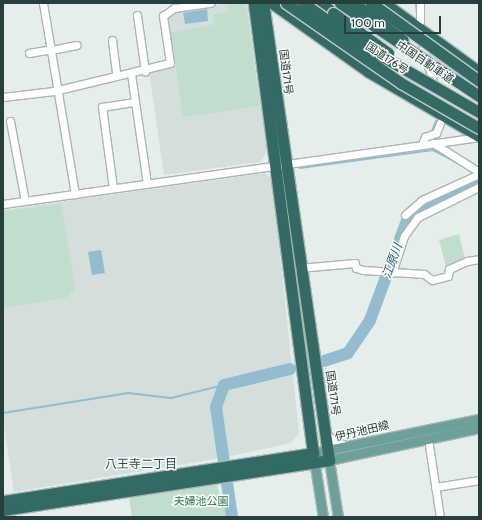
<!DOCTYPE html>
<html>
<head>
<meta charset="utf-8">
<style>
  body { margin:0 }
  #map { position:relative; width:482px; height:520px; overflow:hidden; background:#e6eeec; font-family:Cabin,"Noto Sans JP",sans-serif }
  div>[style] { position:absolute }
  .built>* { inset:0; background:#d4dedb }
  .green>* { inset:0; background:#c1ddcd }
  .water>* { inset:0; background:#93bdcf }
  .stream>* { height:2px; margin:-1px; padding:0 1px; transform-origin:1px; border-radius:1px; background:#93bdcf }
  .river>* { height:12px; margin:-6px; padding:0 6px; transform-origin:6px; border-radius:6px; background:#93bdcf }
  .roads { filter:drop-shadow(1px 0 #a9b6b4) drop-shadow(-1px 0 #a9b6b4) drop-shadow(0 1px #a9b6b4) drop-shadow(0 -1px #a9b6b4) }
  .minor>* { height:7px; margin:-3.5px; padding:0 3.5px; transform-origin:3.5px; border-radius:3.5px; background:#fff }
  .major>* { height:9px; margin:-4.5px; padding:0 4.5px; transform-origin:4.5px; border-radius:4.5px; background:#6ea09b }
  .highway>* { height:11px; margin:-5.5px; padding:0 5.5px; transform-origin:5.5px; border-radius:5.5px; background:#346a66 }
  .bridges { filter:drop-shadow(1px 0 #c2c9c8) drop-shadow(-1px 0 #c2c9c8) drop-shadow(0 1px #c2c9c8) drop-shadow(0 -1px #c2c9c8) }
  .highway-bridge>* { height:11px; margin:-5.5px; padding:0 5.5px; transform-origin:5.5px; border-radius:5.5px; background:#346a66 }
  span { translate:-50% -50%; white-space:nowrap; text-align:center; line-height:1.15; -webkit-text-stroke:3px #f7faf9; paint-order:stroke }
  .street-label { font-size:11px; color:#263f3c }
  .park-label { font-size:11px; color:#337455 }
  .water-label { font-size:12px; color:#235e78; font-style:italic }
  .neighbourhood-label { font-size:12px; color:#23514c }
  .frame { position:absolute; inset:0; border:4px solid #263f3c; pointer-events:none }
  .scale { position:absolute; left:344px; top:16px; width:97px; height:18px; box-sizing:border-box; border:2px solid #263f3c; border-top:0; padding-left:5px; font-size:12px; line-height:14px; white-space:nowrap; color:#263f3c; -webkit-text-stroke:3px #f7faf9; paint-order:stroke }
</style>
</head>
<body>
<div id="map">
  <div class="built">
    <i style="clip-path:polygon(230px 3px,247px 3px,267px 152px,260px 162px,164px 175px,149px 71px,173px 64px,166px 17px,177px 11px)"></i>
    <i style="clip-path:polygon(265px 173px,272px 180px,299px 433px,291px 443px,222px 458px,14px 492px,3px 420px,3px 210px)"></i>
  </div>
  <div class="green">
    <i style="clip-path:polygon(246px 3px,260px 106px,183px 117px,171px 33px,215px 24px,213px 15px,228px 12px,227px 5px)"></i>
    <i style="clip-path:polygon(61px 204px,75px 288px,68px 297px,3px 308px,3px 212px)"></i>
    <i style="clip-path:polygon(459px 234px,465px 259px,446px 267px,439px 240px)"></i>
    <i style="clip-path:polygon(216px 482px,227px 517px,132px 517px,129px 497px)"></i>
  </div>
  <div class="water">
    <i style="clip-path:polygon(207px 9px,208px 21px,185px 24px,183px 13px)"></i>
    <i style="clip-path:polygon(101px 250px,105px 273px,92px 275px,88px 252px)"></i>
  </div>
  <div class="stream">
    <i style="left:416px;top:3px;width:12px;rotate:85deg"></i>
    <i style="left:419px;top:45px;width:6px;rotate:81deg"></i>
    <i style="left:424px;top:65px;width:14px;rotate:73deg"></i>
    <i style="left:432px;top:131px;width:11px;rotate:-68deg"></i>
    <i style="left:300px;top:168px;width:134px;rotate:-7.7deg"></i>
    <i style="left:433px;top:150px;width:34px;rotate:28deg"></i>
    <i style="left:3px;top:413px;width:127px;rotate:-9.1deg"></i>
    <i style="left:128px;top:393px;width:43px;rotate:6.6deg"></i>
    <i style="left:171px;top:398px;width:55px;rotate:-13.8deg"></i>
  </div>
  <div class="river">
    <i style="left:324px;top:361px;width:25px;rotate:-18deg"></i>
    <i style="left:348px;top:353px;width:40px;rotate:-56deg"></i>
    <i style="left:370px;top:320px;width:109px;rotate:-69.6deg"></i>
    <i style="left:408px;top:218px;width:18px;rotate:-41deg"></i>
    <i style="left:422px;top:206px;width:62px;rotate:-23.7deg"></i>
    <i style="left:232px;top:517px;width:111px;rotate:-98.3deg"></i>
    <i style="left:216px;top:407px;width:23px;rotate:-70deg"></i>
    <i style="left:224px;top:385px;width:68px;rotate:-13.6deg"></i>
  </div>
  <div class="roads">
    <div class="minor">
      <i style="left:43px;top:3px;width:194px;rotate:80.5deg"></i>
      <i style="left:420px;top:3px;width:18px;rotate:90deg"></i>
      <i style="left:137px;top:15px;width:57px;rotate:81.9deg"></i>
      <i style="left:112px;top:40px;width:35px;rotate:83deg"></i>
      <i style="left:423px;top:47px;width:57px;rotate:73.8deg"></i>
      <i style="left:51px;top:50px;width:26px;rotate:-11deg"></i>
      <i style="left:29px;top:53px;width:22px;rotate:-10deg"></i>
      <i style="left:131px;top:74px;width:111px;rotate:81.7deg"></i>
      <i style="left:3px;top:97px;width:51px;rotate:-6.7deg"></i>
      <i style="left:54px;top:91px;width:119px;rotate:-13.6deg"></i>
      <i style="left:170px;top:63px;width:48px;rotate:-98.5deg"></i>
      <i style="left:163px;top:16px;width:14px;rotate:-36deg"></i>
      <i style="left:174px;top:8px;width:37px;rotate:-8deg"></i>
      <i style="left:10px;top:121px;width:81px;rotate:79.4deg"></i>
      <i style="left:433px;top:143px;width:54px;rotate:32.2deg"></i>
      <i style="left:422px;top:144px;width:8px;rotate:-67deg"></i>
      <i style="left:425px;top:137px;width:12px;rotate:-20deg"></i>
      <i style="left:436px;top:133px;width:11px;rotate:-68deg"></i>
      <i style="left:113px;top:188px;width:82px;rotate:-97.7deg"></i>
      <i style="left:102px;top:107px;width:33px;rotate:-9deg"></i>
      <i style="left:3px;top:204px;width:481px;rotate:-8deg"></i>
      <i style="left:405px;top:215px;width:23px;rotate:-41deg"></i>
      <i style="left:422px;top:200px;width:63px;rotate:-24.5deg"></i>
      <i style="left:299px;top:268px;width:56px;rotate:-5.1deg"></i>
      <i style="left:355px;top:263px;width:5px;rotate:79deg"></i>
      <i style="left:356px;top:268px;width:7px;rotate:16deg"></i>
      <i style="left:363px;top:270px;width:61px;rotate:3.8deg"></i>
      <i style="left:424px;top:274px;width:10px;rotate:37deg"></i>
      <i style="left:432px;top:280px;width:16px;rotate:-14deg"></i>
      <i style="left:448px;top:276px;width:7px;rotate:-82deg"></i>
      <i style="left:449px;top:269px;width:20px;rotate:-24deg"></i>
      <i style="left:467px;top:261px;width:12px;rotate:-9deg"></i>
      <i style="left:392px;top:273px;width:39px;rotate:-72deg"></i>
      <i style="left:404px;top:236px;width:24px;rotate:-54deg"></i>
      <i style="left:418px;top:217px;width:68px;rotate:-26.2deg"></i>
      <i style="left:326px;top:433px;width:11px;rotate:45deg"></i>
      <i style="left:334px;top:441px;width:13px;rotate:18deg"></i>
      <i style="left:428px;top:439px;width:79px;rotate:81.3deg"></i>
      <i style="left:435px;top:487px;width:45px;rotate:-9deg"></i>
    </div>
    <div class="major">
      <i style="left:323px;top:517px;width:65px;rotate:-98.9deg"></i>
      <i style="left:313px;top:453px;width:169px;rotate:-11.6deg"></i>
      <i style="left:338px;top:517px;width:58px;rotate:-99deg"></i>
      <i style="left:329px;top:460px;width:153px;rotate:-12deg"></i>
    </div>
    <div class="highway">
      <i style="left:272px;top:3px;width:119px;rotate:35.4deg"></i>
      <i style="left:369px;top:72px;width:127px;rotate:30.2deg"></i>
      <i style="left:321px;top:3px;width:16px;rotate:40deg"></i>
      <i style="left:384px;top:3px;width:117px;rotate:36deg"></i>
      <i style="left:3px;top:501px;width:314px;rotate:-8.8deg"></i>
      <i style="left:313px;top:453px;width:454px;rotate:-97.5deg"></i>
      <i style="left:3px;top:510px;width:330px;rotate:-8.7deg"></i>
      <i style="left:329px;top:460px;width:462px;rotate:-98.2deg"></i>
    </div>
  </div>
  <div class="bridges">
    <div class="highway-bridge">
      <i style="left:286px;top:3px;width:140px;rotate:34.8deg"></i>
      <i style="left:401px;top:83px;width:90px;rotate:30deg"></i>
      <i style="left:303px;top:3px;width:71px;rotate:35.3deg"></i>
      <i style="left:361px;top:44px;width:136px;rotate:30deg"></i>
      <i style="left:340px;top:3px;width:167px;rotate:33.8deg"></i>
      <i style="left:354px;top:3px;width:61px;rotate:37.1deg"></i>
      <i style="left:371px;top:3px;width:133px;rotate:35.8deg"></i>
      <i style="left:333px;top:13px;width:68px;rotate:36deg"></i>
    </div>
  </div>
  <div class="street-label">
    <span style="left:387px;top:58px;rotate:33deg">国道176号</span>
    <span style="left:425px;top:62px;rotate:34deg">中国自動車道</span>
    <span style="left:286px;top:72px;rotate:83deg">国道171号</span>
    <span style="left:333px;top:393px;rotate:82deg">国道171号</span>
    <span style="left:362px;top:431px;rotate:-13deg">伊丹池田線</span>
  </div>
  <div class="park-label">
    <span style="left:201px;top:501px">夫婦池公園</span>
  </div>
  <div class="water-label">
    <span style="left:392px;top:261px;rotate:-70deg">江原川</span>
  </div>
  <div class="neighbourhood-label">
    <span style="left:141px;top:464px">八王寺二丁目</span>
  </div>
  <div class="frame"></div>
  <div class="scale">100 m</div>
</div>
</body>
</html>
